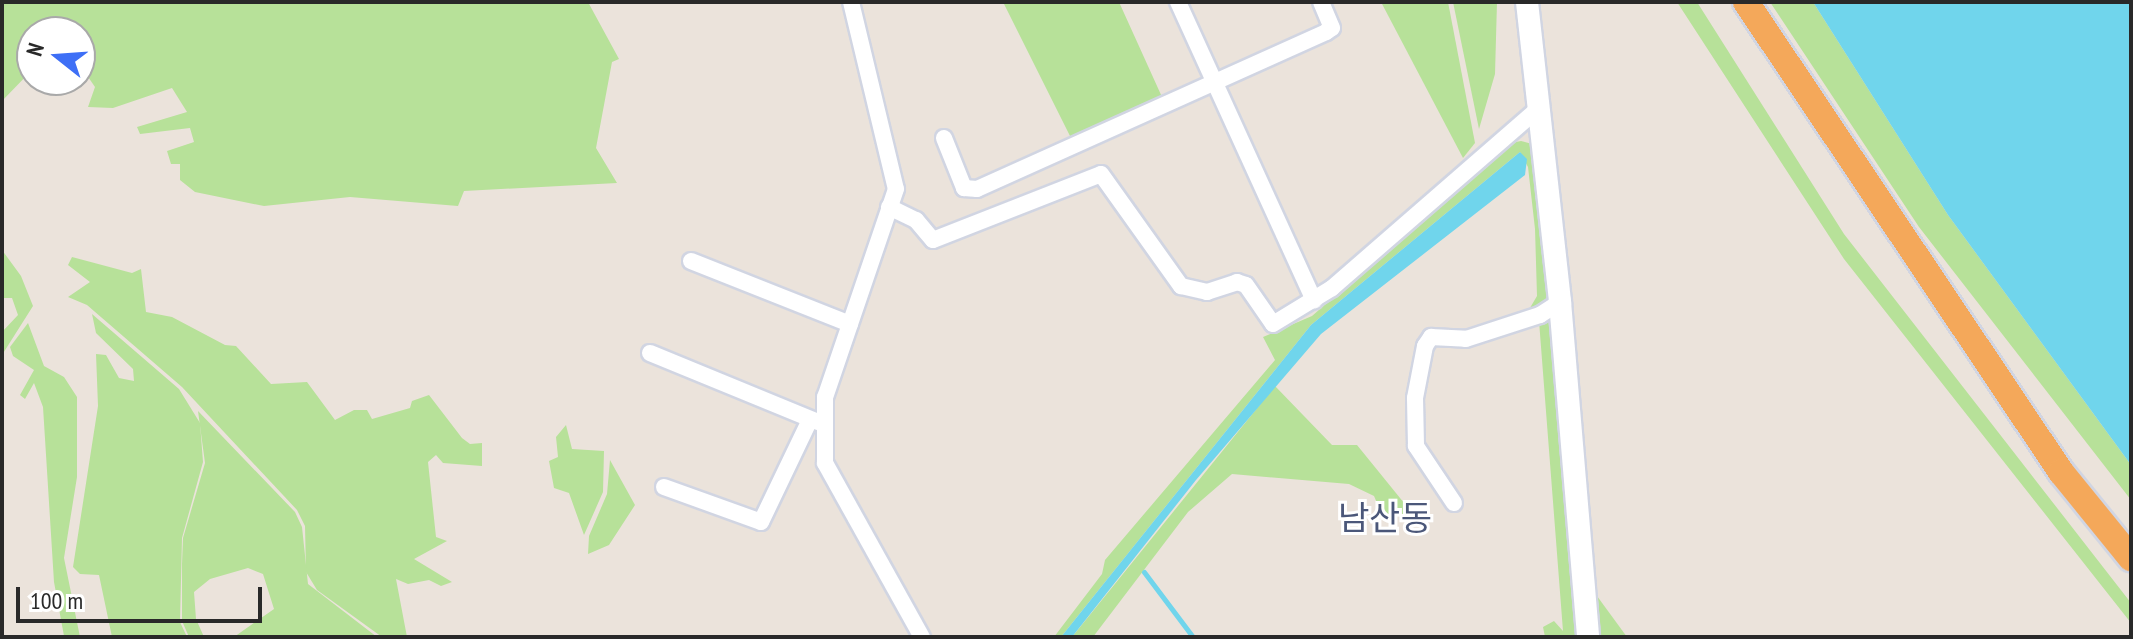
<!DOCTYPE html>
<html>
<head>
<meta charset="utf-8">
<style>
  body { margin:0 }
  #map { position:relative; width:2133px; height:639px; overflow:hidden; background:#ebe3db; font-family:"PT Sans Narrow","Noto Sans KR",sans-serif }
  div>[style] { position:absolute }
  .green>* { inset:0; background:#b7e199 }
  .water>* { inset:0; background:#70d5ec }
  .stream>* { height:5px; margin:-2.5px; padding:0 2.5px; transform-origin:2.5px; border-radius:2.5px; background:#70d5ec }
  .roads { filter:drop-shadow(2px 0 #d1d5e2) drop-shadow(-2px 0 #d1d5e2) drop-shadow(0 2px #d1d5e2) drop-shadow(0 -2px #d1d5e2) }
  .minor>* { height:16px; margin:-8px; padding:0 8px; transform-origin:8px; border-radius:8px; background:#fff }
  .secondary>* { height:22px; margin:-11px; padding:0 11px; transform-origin:11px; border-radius:11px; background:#fff }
  .trunk>* { height:26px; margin:-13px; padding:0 13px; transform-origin:13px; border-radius:13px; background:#f4a85a }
  span { translate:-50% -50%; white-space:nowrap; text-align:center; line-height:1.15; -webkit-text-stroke:6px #fff; paint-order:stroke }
  .quarter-label { font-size:34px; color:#4b5779 }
  .frame { position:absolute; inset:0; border:4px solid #292929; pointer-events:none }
  .north { position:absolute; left:16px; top:16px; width:80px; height:80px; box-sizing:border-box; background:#fff; border:2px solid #a9a9a9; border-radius:50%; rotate:287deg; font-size:22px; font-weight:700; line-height:32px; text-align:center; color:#292929 }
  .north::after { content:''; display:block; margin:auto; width:28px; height:36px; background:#3e6ff6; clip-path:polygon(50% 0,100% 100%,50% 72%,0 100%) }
  .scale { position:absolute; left:16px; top:587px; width:246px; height:36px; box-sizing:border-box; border:4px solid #292929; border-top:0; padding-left:10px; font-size:24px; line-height:28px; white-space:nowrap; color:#292929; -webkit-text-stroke:6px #fff; paint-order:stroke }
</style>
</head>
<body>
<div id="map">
  <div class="green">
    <i style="clip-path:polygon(2px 2px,588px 2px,619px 59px,612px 62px,596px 148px,617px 183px,464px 191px,458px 206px,350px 197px,264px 206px,195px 192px,180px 180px,180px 164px,171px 164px,167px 151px,194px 142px,190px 128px,140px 134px,137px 127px,187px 112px,172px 88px,113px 108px,88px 107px,95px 87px,84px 71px,89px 50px,80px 32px,32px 32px,32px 70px,2px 101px)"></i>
    <i style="clip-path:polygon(1003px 2px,1119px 2px,1162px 97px,1189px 83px,1195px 92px,1073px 142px)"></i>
    <i style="clip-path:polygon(1381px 2px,1448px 2px,1475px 143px,1463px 158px)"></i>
    <i style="clip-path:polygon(1453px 2px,1497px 2px,1495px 74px,1479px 129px)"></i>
    <i style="clip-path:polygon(1677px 2px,1697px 2px,1844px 234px,2131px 603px,2131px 623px,1844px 259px)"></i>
    <i style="clip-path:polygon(1770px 2px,1813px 2px,1948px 215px,2131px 465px,2131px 500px,1919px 227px)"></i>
    <i style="clip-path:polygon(1521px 141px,1532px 144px,1550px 296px,1543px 305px,1527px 313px,1537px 296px,1535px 229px,1528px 167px,1520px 152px,1311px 325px,1061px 637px,1054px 637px,1102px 574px,1105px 560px,1275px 360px,1263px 337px,1312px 316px,1511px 143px)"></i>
    <i style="clip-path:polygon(2px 250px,21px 276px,33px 306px,2px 355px,2px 332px,18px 315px,12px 298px,2px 298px)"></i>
    <i style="clip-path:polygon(72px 257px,132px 273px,141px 269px,146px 312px,172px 317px,225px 345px,236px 346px,271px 384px,307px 382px,335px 420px,354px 410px,367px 410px,372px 419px,410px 408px,412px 401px,429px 395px,462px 438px,470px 444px,482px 443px,482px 466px,443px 463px,436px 455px,428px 462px,436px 537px,447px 541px,414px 559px,452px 582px,441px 586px,429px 580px,408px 584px,396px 579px,407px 637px,382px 637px,317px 590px,306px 572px,305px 526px,297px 510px,182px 387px,87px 305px,68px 297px,90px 282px,68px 265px)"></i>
    <i style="clip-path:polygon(92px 314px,179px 389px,200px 423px,203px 462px,182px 538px,180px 622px,187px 637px,112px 637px,99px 575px,80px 574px,73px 567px,98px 406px,96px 354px,106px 355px,119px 378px,134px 381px,133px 369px,96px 333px)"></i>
    <i style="clip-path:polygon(1548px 319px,1551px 325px,1578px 637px,1545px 637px,1543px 627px,1554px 621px,1563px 631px,1539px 321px)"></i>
    <i style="clip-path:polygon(28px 323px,44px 366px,64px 377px,77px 397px,77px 477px,64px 558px,80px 637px,64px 636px,54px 582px,43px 407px,34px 383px,25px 399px,20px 395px,34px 370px,13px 356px,10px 347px)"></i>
    <i style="clip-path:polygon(1275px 386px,1332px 445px,1357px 445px,1413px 514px,1383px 517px,1374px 496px,1349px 484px,1232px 474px,1188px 512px,1093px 637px,1072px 637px)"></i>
    <i style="clip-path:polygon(198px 411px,295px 512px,302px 527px,308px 584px,377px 637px,234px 637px,274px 609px,263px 574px,248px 568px,210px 579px,194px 592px,196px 619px,204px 637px,189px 637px,182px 621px,182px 564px,183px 538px,205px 463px)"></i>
    <i style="clip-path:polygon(566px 425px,572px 449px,604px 451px,603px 492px,584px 535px,569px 493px,554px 488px,549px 461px,558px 457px,556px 437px)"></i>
    <i style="clip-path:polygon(610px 460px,635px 505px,609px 545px,588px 554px,589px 536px,607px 494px)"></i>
    <i style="clip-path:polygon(1597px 596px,1627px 637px,1597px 637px)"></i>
  </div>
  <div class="water">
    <i style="clip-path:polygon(1813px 2px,2131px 2px,2131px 465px,1948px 215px)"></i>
    <i style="clip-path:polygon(1520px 152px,1527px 159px,1525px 175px,1321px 334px,1196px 480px,1072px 637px,1061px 637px,1311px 325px)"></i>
  </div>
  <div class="stream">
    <i style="left:1144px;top:572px;width:81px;rotate:53deg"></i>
  </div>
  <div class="roads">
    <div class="minor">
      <i style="left:851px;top:2px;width:192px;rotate:76.5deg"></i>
      <i style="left:896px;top:189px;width:220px;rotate:108.8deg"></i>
      <i style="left:825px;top:397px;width:66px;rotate:90deg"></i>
      <i style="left:825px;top:463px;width:199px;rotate:60.9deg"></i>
      <i style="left:1178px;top:2px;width:328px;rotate:65.5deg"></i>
      <i style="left:944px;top:138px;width:54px;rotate:68.2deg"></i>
      <i style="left:964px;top:188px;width:13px;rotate:4deg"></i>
      <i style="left:977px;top:189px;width:383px;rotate:-24.2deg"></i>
      <i style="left:1326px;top:32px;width:7px;rotate:-34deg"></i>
      <i style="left:1332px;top:28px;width:28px;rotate:-113deg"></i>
      <i style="left:889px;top:207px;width:30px;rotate:26deg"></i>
      <i style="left:916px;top:220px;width:26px;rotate:50deg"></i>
      <i style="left:933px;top:240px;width:180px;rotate:-21.4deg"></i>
      <i style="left:1101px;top:174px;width:138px;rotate:54.5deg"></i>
      <i style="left:1181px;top:286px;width:27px;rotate:13deg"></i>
      <i style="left:1207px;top:292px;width:32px;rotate:-18deg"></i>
      <i style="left:1237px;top:282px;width:9px;rotate:18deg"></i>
      <i style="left:1246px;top:285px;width:47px;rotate:55.3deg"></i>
      <i style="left:1273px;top:324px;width:69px;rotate:-31.4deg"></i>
      <i style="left:1332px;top:288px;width:273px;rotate:-41deg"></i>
      <i style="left:691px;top:261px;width:171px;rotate:21.6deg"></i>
      <i style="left:650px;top:353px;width:182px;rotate:22.3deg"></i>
      <i style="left:664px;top:487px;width:103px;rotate:19.8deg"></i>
      <i style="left:761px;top:522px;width:111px;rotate:-64.4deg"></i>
      <i style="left:1454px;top:503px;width:69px;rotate:-123.7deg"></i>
      <i style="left:1416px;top:446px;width:48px;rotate:-91.2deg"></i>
      <i style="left:1415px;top:398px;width:53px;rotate:-79.1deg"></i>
      <i style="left:1425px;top:346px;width:11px;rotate:-56deg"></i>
      <i style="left:1431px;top:337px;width:35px;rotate:3deg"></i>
      <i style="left:1466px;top:339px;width:78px;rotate:-18deg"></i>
      <i style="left:1540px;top:315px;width:24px;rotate:-33deg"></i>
    </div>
    <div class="secondary">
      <i style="left:1527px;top:2px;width:302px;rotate:83.7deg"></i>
      <i style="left:1560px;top:302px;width:336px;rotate:85.2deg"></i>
    </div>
    <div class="trunk">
      <i style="left:1746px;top:2px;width:566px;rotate:56.17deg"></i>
      <i style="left:2061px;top:472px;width:111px;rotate:50.9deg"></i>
    </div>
  </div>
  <div class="quarter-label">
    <span style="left:1385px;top:518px">남산동</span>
  </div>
  <div class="frame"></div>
  <div class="north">N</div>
  <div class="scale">100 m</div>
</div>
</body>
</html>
